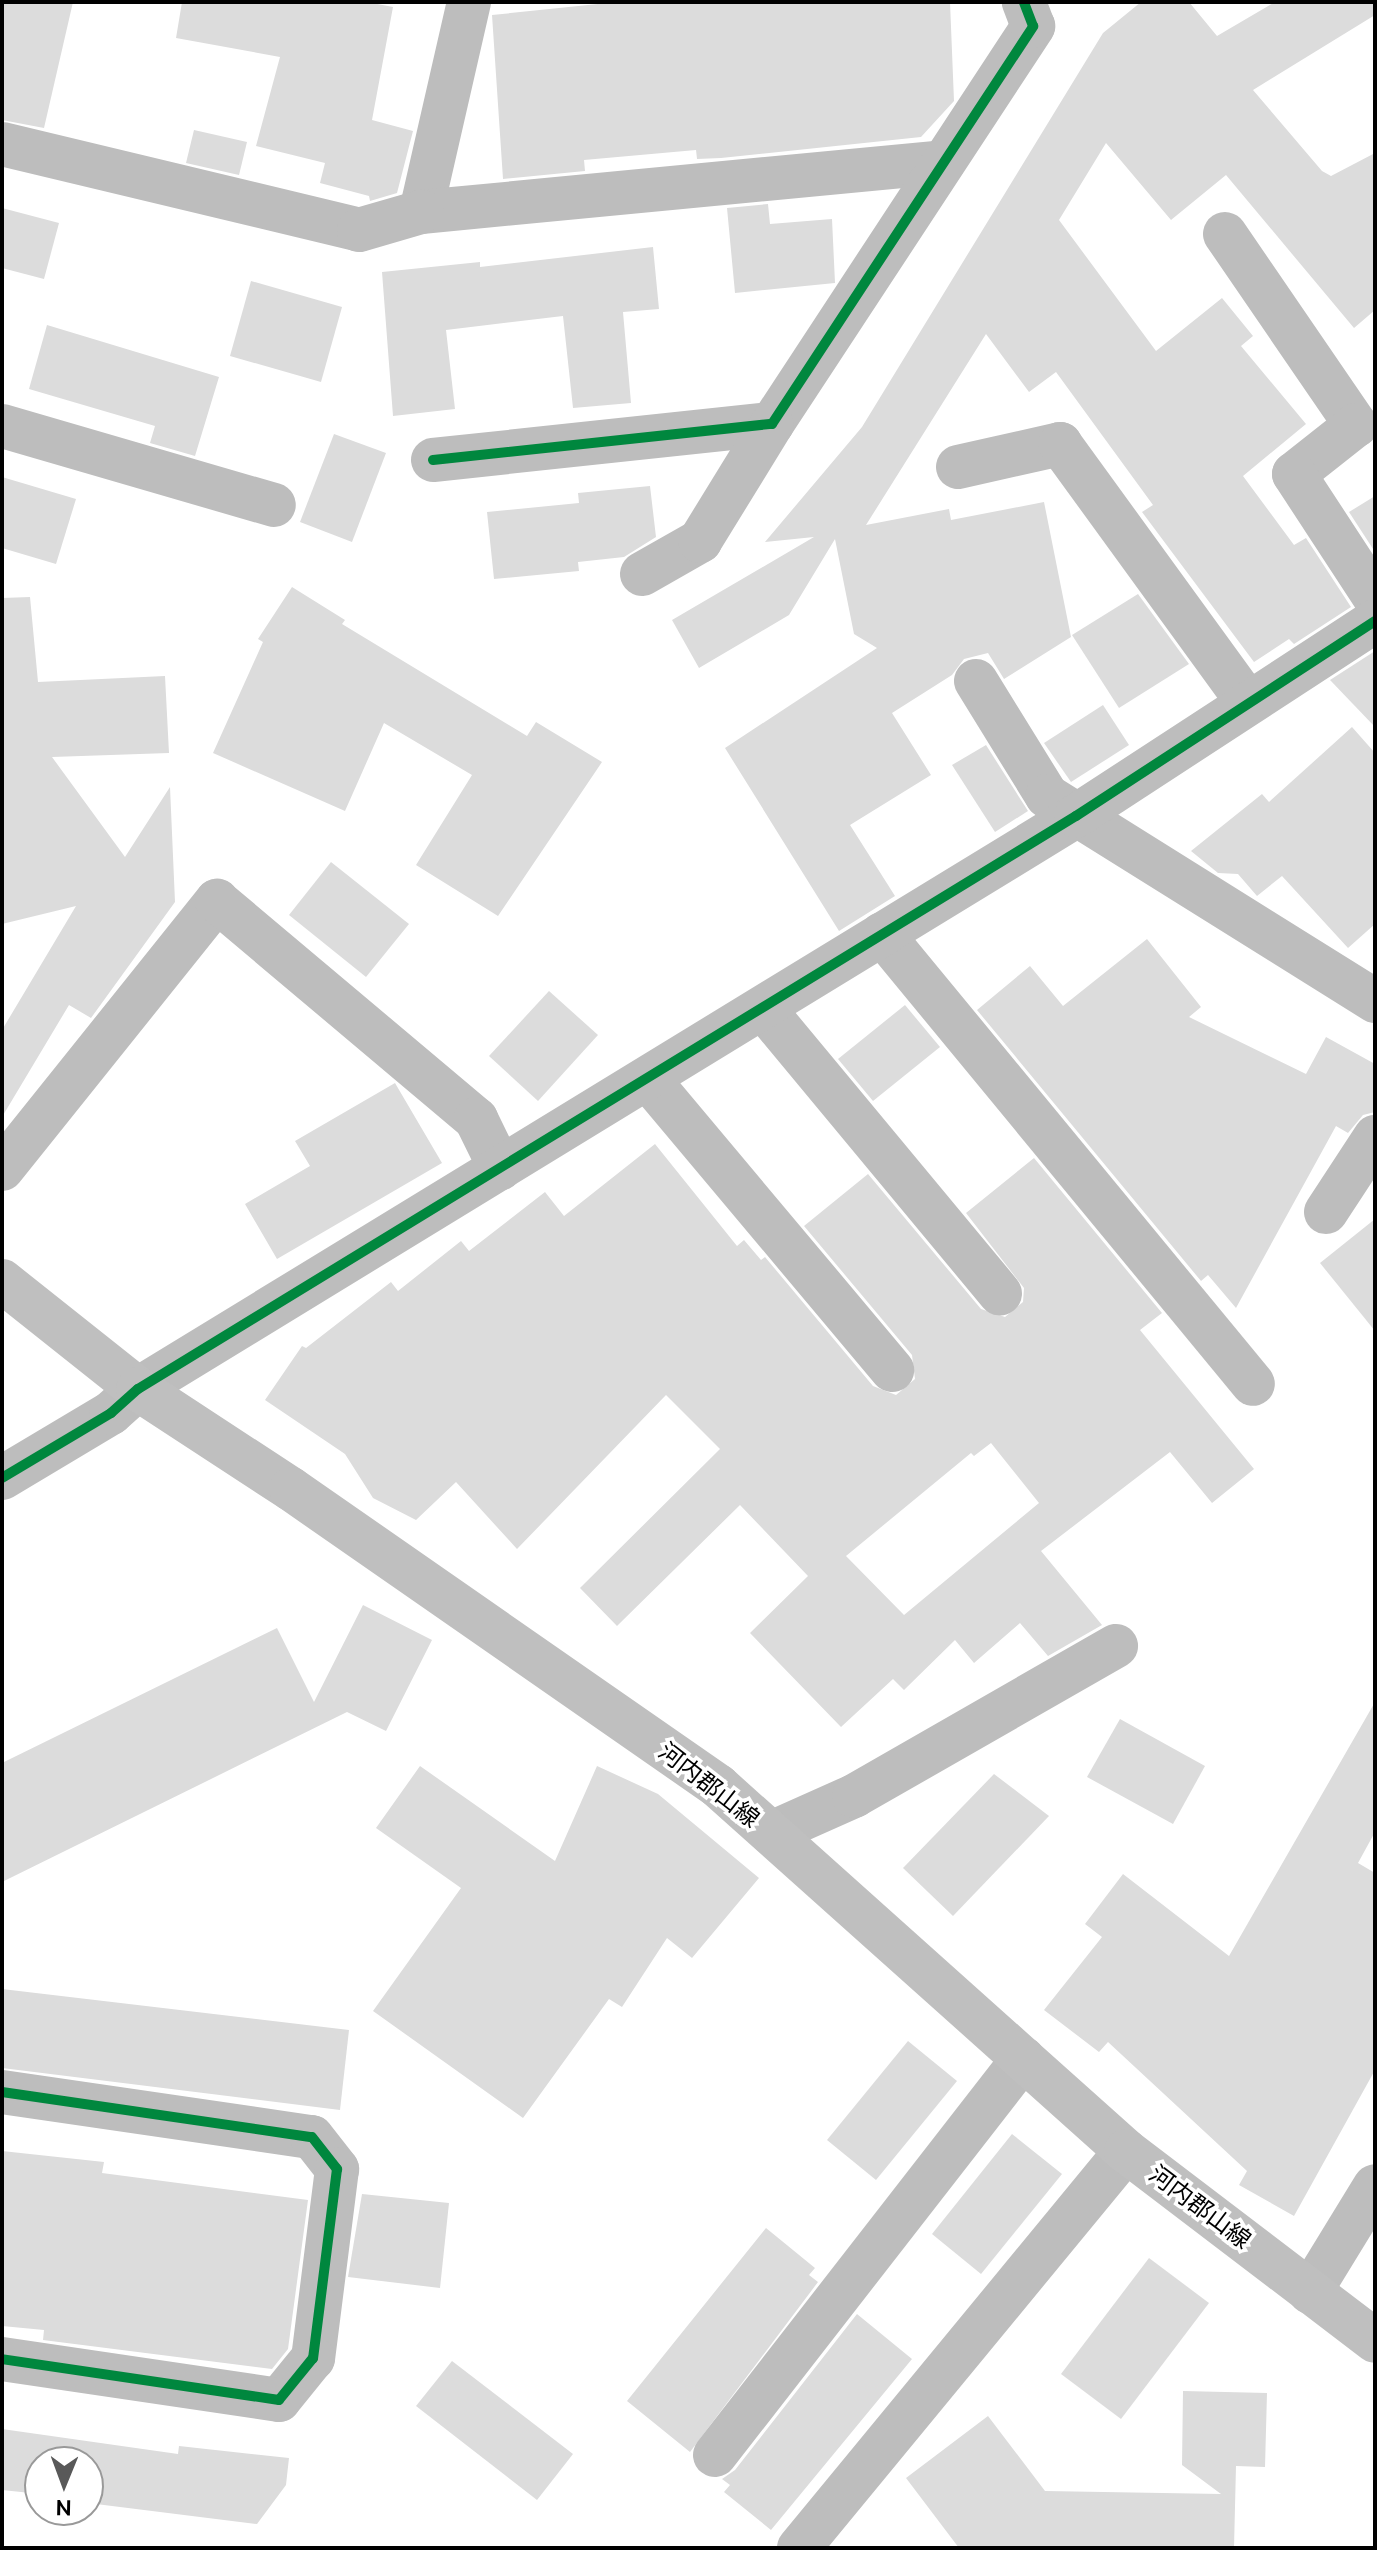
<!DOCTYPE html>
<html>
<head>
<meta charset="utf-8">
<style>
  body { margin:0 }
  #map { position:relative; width:1377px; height:2550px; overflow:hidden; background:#fff; font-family:Ubuntu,"Noto Sans JP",sans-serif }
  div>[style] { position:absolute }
  .building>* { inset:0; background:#dcdcdc }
  .street>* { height:44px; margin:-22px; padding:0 22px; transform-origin:22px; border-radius:22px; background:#bdbdbd }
  .secondary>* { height:44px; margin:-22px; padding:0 22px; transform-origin:22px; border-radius:22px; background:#bfbfbf }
  .cycleway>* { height:10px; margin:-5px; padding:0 5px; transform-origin:5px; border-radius:5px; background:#00873e }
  span { translate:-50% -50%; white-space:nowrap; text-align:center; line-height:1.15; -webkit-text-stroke:7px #fff; paint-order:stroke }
  .street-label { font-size:24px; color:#000 }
  .frame { position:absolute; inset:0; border:4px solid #000; pointer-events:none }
  .north { position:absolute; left:24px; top:2446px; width:80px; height:80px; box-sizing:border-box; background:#fff; border:2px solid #999; border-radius:50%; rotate:181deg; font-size:22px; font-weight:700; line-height:32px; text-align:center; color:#000 }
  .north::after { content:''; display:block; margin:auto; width:28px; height:36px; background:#595959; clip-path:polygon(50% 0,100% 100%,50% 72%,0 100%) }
</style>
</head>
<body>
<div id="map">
  <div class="building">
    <i style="clip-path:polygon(2px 2px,73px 2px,44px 128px,2px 120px)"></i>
    <i style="clip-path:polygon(182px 2px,367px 2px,393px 7px,372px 120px,413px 131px,397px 193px,370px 201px,369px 196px,320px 183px,325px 163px,256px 146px,280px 57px,176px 38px)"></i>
    <i style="clip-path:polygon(617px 2px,950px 2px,954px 101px,921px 137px,721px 158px,697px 159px,696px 150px,584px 160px,585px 171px,503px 179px,492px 15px)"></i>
    <i style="clip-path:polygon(1141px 2px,1189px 2px,1217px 36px,1275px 2px,1375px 2px,1375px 15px,1253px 90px,1322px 171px,1331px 176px,1375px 153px,1375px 310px,1354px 328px,1226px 175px,1171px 220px,1106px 143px,1059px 220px,1156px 351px,1222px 298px,1253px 336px,1241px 346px,1306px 424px,1243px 476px,1294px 545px,1306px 538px,1351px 607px,1294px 644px,1289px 639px,1254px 662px,1142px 512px,1153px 505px,1056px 372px,1029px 392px,986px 334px,866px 525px,949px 509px,951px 520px,1044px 502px,1071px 637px,1004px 679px,988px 653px,964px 659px,952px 675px,892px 713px,931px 775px,850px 825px,895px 896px,839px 931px,725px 748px,877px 648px,854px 634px,835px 539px,789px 615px,699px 668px,672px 620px,814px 537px,765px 542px,862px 427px,1103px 33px)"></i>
    <i style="clip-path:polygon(194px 130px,247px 142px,239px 175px,186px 163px)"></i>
    <i style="clip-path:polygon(768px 204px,770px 224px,832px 219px,835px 283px,735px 293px,727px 208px)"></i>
    <i style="clip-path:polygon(2px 208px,59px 223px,44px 279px,2px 268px)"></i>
    <i style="clip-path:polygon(653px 247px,659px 309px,623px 312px,631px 403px,573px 408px,563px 316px,446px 330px,455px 409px,393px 416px,382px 272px,480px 262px,480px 267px)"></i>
    <i style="clip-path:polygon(251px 281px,342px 307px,321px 382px,230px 356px)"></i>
    <i style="clip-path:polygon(47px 325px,219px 377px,195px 456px,150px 443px,155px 426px,29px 389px)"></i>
    <i style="clip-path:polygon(334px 434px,386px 453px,352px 542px,300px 522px)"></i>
    <i style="clip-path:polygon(2px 477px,76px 499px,56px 564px,2px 548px)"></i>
    <i style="clip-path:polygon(650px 486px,656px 537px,624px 557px,578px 562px,579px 571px,494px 579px,487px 512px,579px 503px,578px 493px)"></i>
    <i style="clip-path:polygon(1375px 496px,1375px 552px,1349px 512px)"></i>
    <i style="clip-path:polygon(292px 587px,345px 620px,342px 624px,527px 736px,536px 722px,602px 762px,498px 916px,416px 865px,472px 775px,384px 723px,345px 811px,213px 753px,263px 642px,258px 639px)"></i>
    <i style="clip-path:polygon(1138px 594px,1189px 664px,1119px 708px,1072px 635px)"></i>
    <i style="clip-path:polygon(30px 597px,38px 682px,165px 676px,169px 753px,52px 757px,125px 857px,170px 787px,175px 902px,91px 1018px,69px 1005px,2px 1117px,2px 1030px,76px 906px,2px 924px,2px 598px)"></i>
    <i style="clip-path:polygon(1375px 651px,1375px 727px,1330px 680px)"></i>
    <i style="clip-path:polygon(1103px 705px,1129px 745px,1071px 782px,1044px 743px)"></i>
    <i style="clip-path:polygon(1352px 727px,1375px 753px,1375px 924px,1348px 948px,1282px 876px,1257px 896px,1238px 874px,1218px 873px,1191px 851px,1262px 794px,1269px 802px)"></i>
    <i style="clip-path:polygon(986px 745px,1028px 811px,995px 832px,952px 765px)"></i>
    <i style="clip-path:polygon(331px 862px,409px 924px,366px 977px,289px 915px)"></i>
    <i style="clip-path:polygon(1147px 939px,1201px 1007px,1189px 1017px,1306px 1074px,1326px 1037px,1375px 1064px,1375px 1112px,1363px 1115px,1348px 1133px,1336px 1126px,1236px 1308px,1208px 1275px,1201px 1281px,977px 1010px,1030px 966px,1063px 1006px)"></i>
    <i style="clip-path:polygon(549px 991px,598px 1035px,538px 1101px,489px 1056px)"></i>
    <i style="clip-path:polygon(905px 1005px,940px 1047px,873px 1101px,838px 1059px)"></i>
    <i style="clip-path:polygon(395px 1083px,442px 1163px,277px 1259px,245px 1204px,310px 1166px,295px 1141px)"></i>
    <i style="clip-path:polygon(evenodd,655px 1144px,737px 1246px,744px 1240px,761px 1260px,765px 1257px,873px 1386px,896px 1395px,915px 1379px,912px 1355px,804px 1226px,868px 1174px,981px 1309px,1005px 1317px,1023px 1302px,1024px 1288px,966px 1213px,1034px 1158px,1162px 1313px,1140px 1330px,1254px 1469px,1212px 1503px,1170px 1452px,1041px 1551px,1102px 1625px,1048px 1656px,1020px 1623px,974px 1663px,955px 1640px,904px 1690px,893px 1679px,841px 1727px,750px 1633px,808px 1576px,740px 1505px,617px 1626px,580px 1588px,720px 1449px,666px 1395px,517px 1549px,456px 1482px,416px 1520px,373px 1498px,345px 1454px,265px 1400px,302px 1346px,306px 1348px,391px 1282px,398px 1291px,461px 1241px,469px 1251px,545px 1192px,564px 1216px,655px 1144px,991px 1443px,1039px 1503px,904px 1615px,846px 1556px,971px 1453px,974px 1456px,991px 1443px)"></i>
    <i style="clip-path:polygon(1375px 1219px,1375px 1331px,1320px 1263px)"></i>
    <i style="clip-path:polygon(363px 1605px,432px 1640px,386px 1731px,347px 1712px,2px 1882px,2px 1763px,277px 1628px,314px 1702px)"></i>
    <i style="clip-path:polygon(1375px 1702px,1375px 1832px,1358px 1863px,1375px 1873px,1375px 2070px,1294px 2216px,1239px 2185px,1247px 2171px,1108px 2042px,1099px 2052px,1044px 2010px,1102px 1937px,1085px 1924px,1123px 1874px,1229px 1956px)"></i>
    <i style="clip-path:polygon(1120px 1719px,1205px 1766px,1173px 1824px,1087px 1777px)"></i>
    <i style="clip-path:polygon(420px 1766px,555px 1861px,597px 1766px,658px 1794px,759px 1878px,692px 1958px,667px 1938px,622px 2007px,609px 1999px,523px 2118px,373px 2011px,461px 1888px,376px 1828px)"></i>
    <i style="clip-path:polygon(994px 1774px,1049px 1816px,953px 1916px,903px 1868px)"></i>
    <i style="clip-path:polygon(2px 1989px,349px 2030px,340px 2110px,2px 2068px)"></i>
    <i style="clip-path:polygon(908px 2041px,957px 2081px,876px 2180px,827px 2140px)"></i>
    <i style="clip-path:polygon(1012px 2134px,1062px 2174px,981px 2274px,932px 2234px)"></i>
    <i style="clip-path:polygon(2px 2151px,104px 2162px,102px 2173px,308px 2200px,288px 2349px,272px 2369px,43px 2340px,44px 2330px,2px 2326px)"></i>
    <i style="clip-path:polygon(362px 2194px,449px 2203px,440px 2288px,348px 2277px)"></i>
    <i style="clip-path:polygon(766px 2228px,815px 2268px,809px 2275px,818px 2282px,690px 2452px,627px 2401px)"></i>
    <i style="clip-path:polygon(1149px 2258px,1209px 2303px,1121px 2419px,1061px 2374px)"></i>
    <i style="clip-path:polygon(857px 2314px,912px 2359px,771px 2530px,724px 2492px,730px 2485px,722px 2479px,735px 2470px)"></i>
    <i style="clip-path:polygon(452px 2361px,573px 2454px,537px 2500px,416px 2406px)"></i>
    <i style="clip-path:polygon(1183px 2391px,1267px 2393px,1265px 2467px,1236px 2466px,1234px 2548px,959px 2548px,906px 2478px,988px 2416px,1045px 2491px,1221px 2494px,1182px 2465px)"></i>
    <i style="clip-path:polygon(2px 2429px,178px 2454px,179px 2446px,289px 2458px,286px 2485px,257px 2524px,88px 2503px,88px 2462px,40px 2462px,40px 2494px,2px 2490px)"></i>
  </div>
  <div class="street">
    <i style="left:469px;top:2px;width:215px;rotate:102.9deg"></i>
    <i style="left:421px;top:212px;width:525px;rotate:-5.46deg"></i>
    <i style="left:2px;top:144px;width:367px;rotate:13.5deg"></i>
    <i style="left:359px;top:230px;width:65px;rotate:-16.2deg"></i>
    <i style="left:1225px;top:234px;width:232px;rotate:55.6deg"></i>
    <i style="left:1356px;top:425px;width:79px;rotate:141.7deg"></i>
    <i style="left:1294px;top:474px;width:148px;rotate:56.8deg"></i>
    <i style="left:2px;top:426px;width:283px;rotate:16.2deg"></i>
    <i style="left:433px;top:460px;width:341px;rotate:-6.1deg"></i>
    <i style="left:772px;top:424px;width:476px;rotate:-56.7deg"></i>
    <i style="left:1033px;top:26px;width:26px;rotate:-111deg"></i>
    <i style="left:958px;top:467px;width:105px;rotate:-12.7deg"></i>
    <i style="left:1060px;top:444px;width:320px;rotate:54deg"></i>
    <i style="left:642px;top:574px;width:67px;rotate:-29.6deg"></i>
    <i style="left:700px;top:541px;width:137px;rotate:-58.4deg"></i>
    <i style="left:976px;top:681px;width:135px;rotate:58.3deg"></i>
    <i style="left:1047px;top:796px;width:387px;rotate:32deg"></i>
    <i style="left:882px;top:934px;width:583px;rotate:50.5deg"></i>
    <i style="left:763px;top:1008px;width:371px;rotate:50.3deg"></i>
    <i style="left:648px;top:1079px;width:380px;rotate:50deg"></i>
    <i style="left:2px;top:1169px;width:344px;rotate:-51.3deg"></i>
    <i style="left:217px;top:901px;width:339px;rotate:40.1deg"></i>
    <i style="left:476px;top:1119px;width:55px;rotate:63.9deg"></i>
    <i style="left:1326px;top:1212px;width:90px;rotate:-56.8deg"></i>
    <i style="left:2px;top:1478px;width:127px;rotate:-30.8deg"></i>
    <i style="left:111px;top:1413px;width:36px;rotate:-42deg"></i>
    <i style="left:138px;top:1389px;width:1099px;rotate:-31.42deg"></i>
    <i style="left:1076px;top:816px;width:357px;rotate:-33.1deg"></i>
    <i style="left:771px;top:1833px;width:91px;rotate:-24deg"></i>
    <i style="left:854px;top:1796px;width:302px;rotate:-29.8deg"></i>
    <i style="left:2px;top:2092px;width:313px;rotate:8.3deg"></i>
    <i style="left:312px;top:2137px;width:41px;rotate:52deg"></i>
    <i style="left:337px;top:2169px;width:191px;rotate:97.2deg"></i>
    <i style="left:313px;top:2358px;width:54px;rotate:129deg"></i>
    <i style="left:279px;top:2400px;width:280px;rotate:-171.6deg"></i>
    <i style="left:1310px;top:2292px;width:124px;rotate:-58.5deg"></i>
    <i style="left:715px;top:2455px;width:502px;rotate:-52.13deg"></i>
    <i style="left:799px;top:2548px;width:514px;rotate:-50.52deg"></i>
  </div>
  <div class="secondary">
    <i style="left:2px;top:1281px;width:174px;rotate:38.5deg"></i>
    <i style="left:138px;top:1389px;width:183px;rotate:33.2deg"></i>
    <i style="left:291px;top:1489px;width:520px;rotate:34.82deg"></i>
    <i style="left:718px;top:1786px;width:547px;rotate:41.82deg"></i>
    <i style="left:1126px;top:2151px;width:313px;rotate:37.3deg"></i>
  </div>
  <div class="cycleway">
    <i style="left:433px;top:460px;width:341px;rotate:-6.1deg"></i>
    <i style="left:772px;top:424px;width:476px;rotate:-56.7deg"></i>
    <i style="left:1033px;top:26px;width:26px;rotate:-111deg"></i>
    <i style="left:2px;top:1478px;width:127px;rotate:-30.8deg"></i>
    <i style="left:111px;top:1413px;width:36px;rotate:-42deg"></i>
    <i style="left:138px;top:1389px;width:1099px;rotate:-31.42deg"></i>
    <i style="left:1076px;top:816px;width:357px;rotate:-33.1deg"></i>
    <i style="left:2px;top:2092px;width:313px;rotate:8.3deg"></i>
    <i style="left:312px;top:2137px;width:41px;rotate:52deg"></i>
    <i style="left:337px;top:2169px;width:191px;rotate:97.2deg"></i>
    <i style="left:313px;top:2358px;width:54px;rotate:129deg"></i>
    <i style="left:279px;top:2400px;width:280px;rotate:-171.6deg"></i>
  </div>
  <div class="street-label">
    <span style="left:709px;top:1785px;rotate:38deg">河内郡山線</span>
    <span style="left:1200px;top:2207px;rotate:37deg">河内郡山線</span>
  </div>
  <div class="frame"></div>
  <div class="north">N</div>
</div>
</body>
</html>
